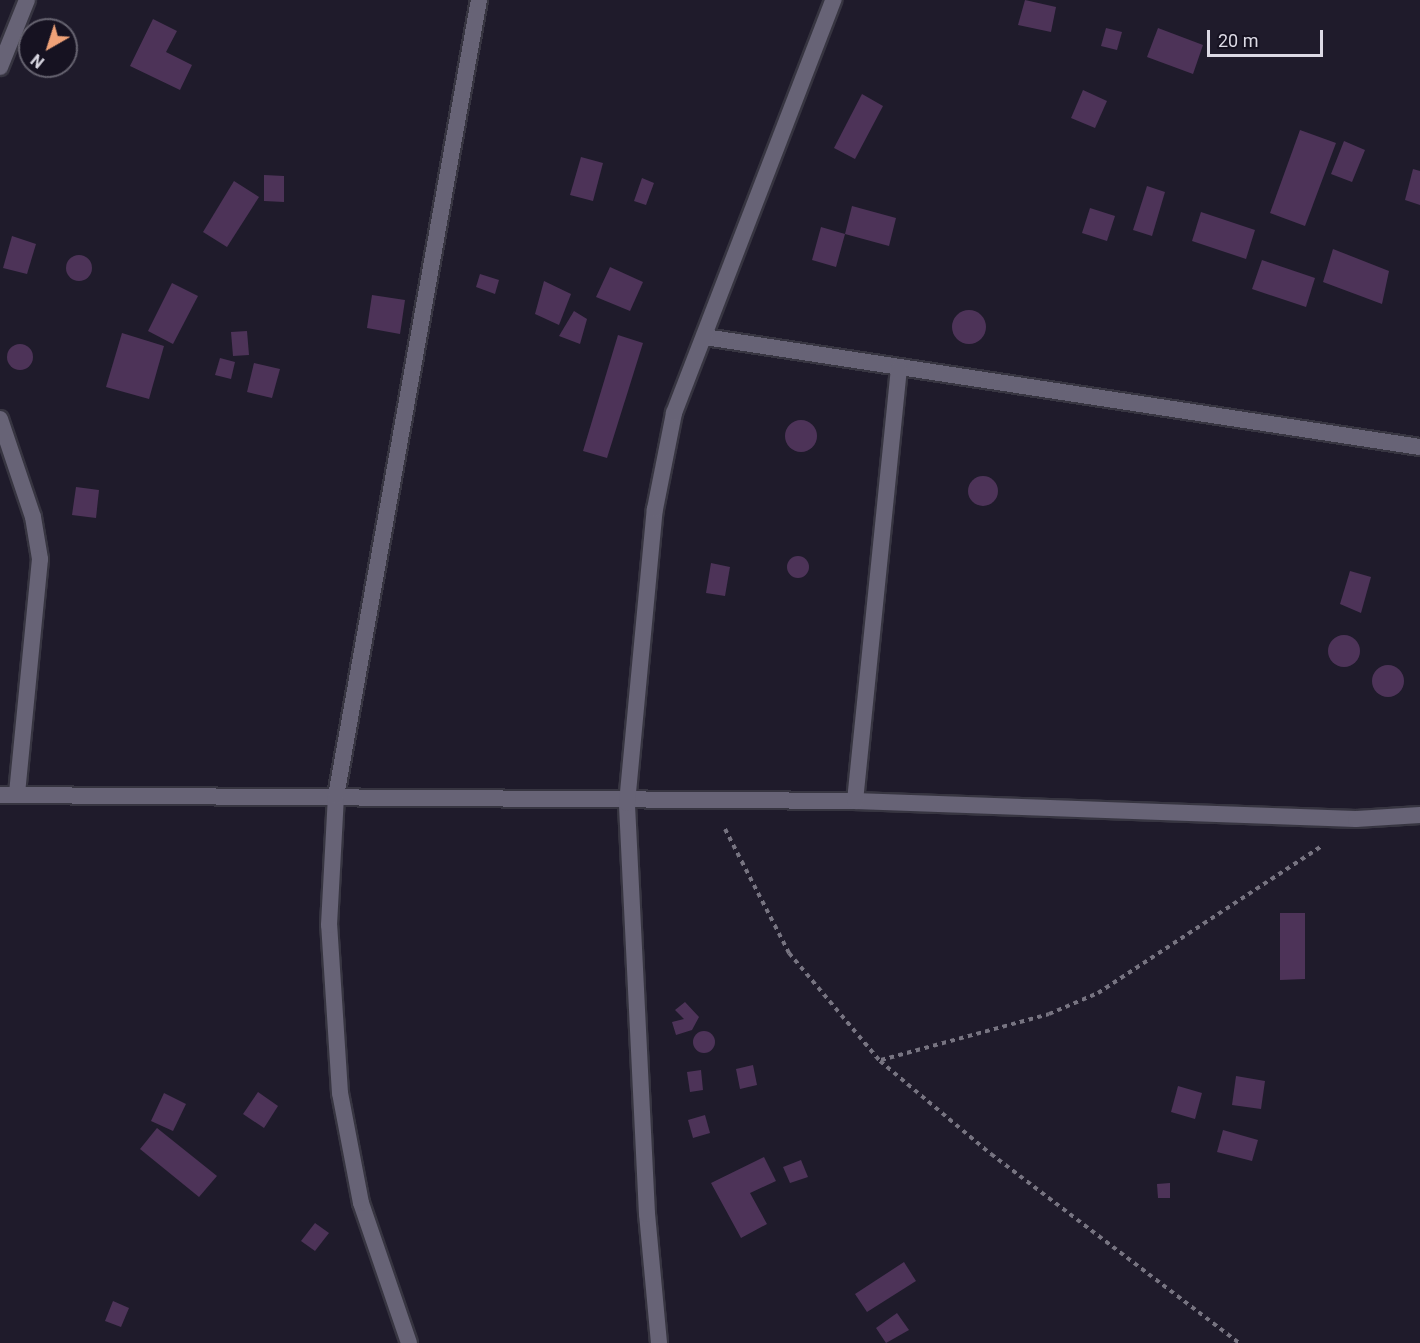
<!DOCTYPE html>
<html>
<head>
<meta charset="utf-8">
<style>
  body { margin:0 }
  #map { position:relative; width:1420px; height:1343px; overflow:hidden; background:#1f1b2b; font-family:Roboto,sans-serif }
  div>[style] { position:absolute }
  .building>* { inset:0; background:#4d3358 }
  .round { border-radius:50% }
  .path>* { height:4px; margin-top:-2px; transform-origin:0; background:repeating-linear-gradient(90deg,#777481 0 4.5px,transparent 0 9px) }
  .roads { filter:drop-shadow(2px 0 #373541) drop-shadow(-2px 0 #373541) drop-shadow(0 2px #373541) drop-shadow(0 -2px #373541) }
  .minor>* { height:16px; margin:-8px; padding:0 8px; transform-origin:8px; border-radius:8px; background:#676376 }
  span { translate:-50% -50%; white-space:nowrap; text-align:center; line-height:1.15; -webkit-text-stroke:6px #161221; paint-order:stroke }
  .north { position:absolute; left:18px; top:18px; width:60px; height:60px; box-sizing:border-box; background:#161221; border:2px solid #65626f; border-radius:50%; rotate:219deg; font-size:16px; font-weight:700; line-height:24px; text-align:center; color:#dcdae5 }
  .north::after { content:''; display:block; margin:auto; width:21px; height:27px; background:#f0a278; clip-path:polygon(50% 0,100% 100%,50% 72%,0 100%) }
  .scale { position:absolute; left:1207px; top:30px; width:116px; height:27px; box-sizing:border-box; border:3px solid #dcdae5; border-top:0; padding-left:8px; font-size:18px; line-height:21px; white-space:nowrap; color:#dcdae5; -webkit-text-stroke:4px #161221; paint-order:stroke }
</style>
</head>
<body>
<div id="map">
  <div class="building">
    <i style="clip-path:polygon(1025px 0,1056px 7px,1051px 32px,1018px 25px)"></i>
    <i style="clip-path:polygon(153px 19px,177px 31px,166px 52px,192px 65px,180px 90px,130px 66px)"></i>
    <i style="clip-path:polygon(1106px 28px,1122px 32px,1117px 50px,1101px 46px)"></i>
    <i style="clip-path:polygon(1158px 28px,1203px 45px,1193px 74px,1147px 57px)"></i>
    <i style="clip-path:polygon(1083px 90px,1107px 101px,1095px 128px,1071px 118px)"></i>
    <i style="clip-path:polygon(862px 94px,883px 106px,855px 159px,834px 148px)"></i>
    <i style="clip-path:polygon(1300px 130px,1336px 143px,1305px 226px,1270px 213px)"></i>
    <i style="clip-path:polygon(1344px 141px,1365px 150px,1352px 182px,1331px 174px)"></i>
    <i style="clip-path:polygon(581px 157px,603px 163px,593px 201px,570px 195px)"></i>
    <i style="clip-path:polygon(1413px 169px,1420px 171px,1420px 205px,1405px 200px)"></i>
    <i style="clip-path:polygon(264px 175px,284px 176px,284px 202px,264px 201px)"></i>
    <i style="clip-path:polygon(642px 178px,654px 183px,646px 205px,634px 201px)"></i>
    <i style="clip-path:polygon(234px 181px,259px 197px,227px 247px,203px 232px)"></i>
    <i style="clip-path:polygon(1147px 186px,1165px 192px,1152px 236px,1133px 230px)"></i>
    <i style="clip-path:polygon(852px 206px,896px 218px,889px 246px,845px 234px)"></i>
    <i style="clip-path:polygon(1090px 208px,1115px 216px,1107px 241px,1082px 233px)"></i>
    <i style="clip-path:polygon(1201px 212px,1255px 230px,1246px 259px,1192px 241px)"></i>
    <i style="clip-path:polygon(821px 227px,845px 234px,836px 267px,812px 260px)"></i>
    <i style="clip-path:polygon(12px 236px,36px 244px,27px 274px,3px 268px)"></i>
    <i style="clip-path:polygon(1333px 249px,1389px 271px,1382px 304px,1323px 282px)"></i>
    <i class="round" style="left:66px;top:255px;width:26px;height:26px"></i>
    <i style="clip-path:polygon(1262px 260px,1315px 278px,1306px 307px,1252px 289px)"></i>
    <i style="clip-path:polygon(610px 267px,643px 282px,630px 311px,596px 297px)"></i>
    <i style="clip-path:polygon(480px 274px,499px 280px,495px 294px,476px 287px)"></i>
    <i style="clip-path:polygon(544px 281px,571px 294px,559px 325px,535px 314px)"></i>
    <i style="clip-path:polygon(172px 283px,198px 296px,173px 344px,148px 331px)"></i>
    <i style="clip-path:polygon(372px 295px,405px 300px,400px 334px,367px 328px)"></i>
    <i class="round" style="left:952px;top:310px;width:34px;height:34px"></i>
    <i style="clip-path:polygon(574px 311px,587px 319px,580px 344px,559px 336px)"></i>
    <i style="clip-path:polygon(247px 331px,249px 355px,233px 356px,231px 332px)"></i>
    <i style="clip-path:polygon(122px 333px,164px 346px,149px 399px,106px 387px)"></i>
    <i style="clip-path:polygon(618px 335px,643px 343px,607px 458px,583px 451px)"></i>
    <i class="round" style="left:7px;top:344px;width:26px;height:26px"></i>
    <i style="clip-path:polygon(220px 358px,235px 362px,231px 379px,215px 375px)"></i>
    <i style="clip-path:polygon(254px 363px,280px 369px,272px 398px,247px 392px)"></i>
    <i class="round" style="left:785px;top:420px;width:32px;height:32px"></i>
    <i class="round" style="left:968px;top:476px;width:30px;height:30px"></i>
    <i style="clip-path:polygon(76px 487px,99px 490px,96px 518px,72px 515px)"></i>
    <i class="round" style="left:787px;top:556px;width:22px;height:22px"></i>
    <i style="clip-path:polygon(711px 563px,730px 567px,725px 596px,706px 593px)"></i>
    <i style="clip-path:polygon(1350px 571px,1371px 577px,1361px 613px,1340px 604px)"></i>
    <i class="round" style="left:1328px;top:635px;width:32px;height:32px"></i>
    <i class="round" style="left:1372px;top:665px;width:32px;height:32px"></i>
    <i style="clip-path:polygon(1280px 913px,1305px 913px,1305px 979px,1280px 980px)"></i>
    <i style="clip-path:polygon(685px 1002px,699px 1017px,692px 1030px,676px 1035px,672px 1022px,684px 1019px,675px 1010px)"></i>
    <i class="round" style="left:693px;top:1031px;width:22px;height:22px"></i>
    <i style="clip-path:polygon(753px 1065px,757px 1085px,740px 1089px,736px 1069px)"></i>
    <i style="clip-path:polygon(701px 1070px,703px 1090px,690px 1092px,687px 1072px)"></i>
    <i style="clip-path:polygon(1236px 1076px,1265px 1081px,1261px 1109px,1232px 1105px)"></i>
    <i style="clip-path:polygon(1178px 1086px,1202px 1093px,1195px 1119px,1171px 1112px)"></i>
    <i style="clip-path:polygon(258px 1092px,278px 1106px,264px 1128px,243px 1114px)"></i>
    <i style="clip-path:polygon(164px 1093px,186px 1104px,173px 1131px,151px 1121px)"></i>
    <i style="clip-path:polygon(705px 1115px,710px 1133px,693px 1138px,688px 1120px)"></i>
    <i style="clip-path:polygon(157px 1128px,217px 1176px,199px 1197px,140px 1149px)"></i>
    <i style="clip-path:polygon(1223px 1130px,1258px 1140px,1252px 1161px,1217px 1152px)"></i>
    <i style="clip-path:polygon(764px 1157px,776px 1181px,750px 1193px,767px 1224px,741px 1238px,711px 1183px)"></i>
    <i style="clip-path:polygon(801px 1160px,808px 1177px,790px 1183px,783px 1167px)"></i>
    <i style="clip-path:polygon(1170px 1183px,1170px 1198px,1158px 1198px,1157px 1184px)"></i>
    <i style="clip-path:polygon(315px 1223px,329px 1233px,315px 1251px,301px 1241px)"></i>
    <i style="clip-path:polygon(904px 1262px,916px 1281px,867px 1312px,855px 1294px)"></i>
    <i style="clip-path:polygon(113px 1301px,129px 1308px,121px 1327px,105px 1321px)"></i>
    <i style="clip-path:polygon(897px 1313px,909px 1330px,886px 1343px,876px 1328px)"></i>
  </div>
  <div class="path">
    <i style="left:725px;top:829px;width:140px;rotate:62.7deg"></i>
    <i style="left:789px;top:953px;width:141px;rotate:49.9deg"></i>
    <i style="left:880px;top:1061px;width:145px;rotate:40deg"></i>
    <i style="left:991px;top:1154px;width:312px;rotate:37.3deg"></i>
    <i style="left:881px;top:1060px;width:174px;rotate:-15.3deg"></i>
    <i style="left:1049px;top:1014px;width:53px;rotate:-23.2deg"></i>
    <i style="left:1098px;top:993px;width:266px;rotate:-33.3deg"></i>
  </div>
  <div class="roads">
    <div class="minor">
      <i style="left:0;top:67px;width:72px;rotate:-68.1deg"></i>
      <i style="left:705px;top:337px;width:723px;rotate:8.75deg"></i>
      <i style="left:0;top:419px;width:103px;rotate:71.4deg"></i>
      <i style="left:33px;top:517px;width:43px;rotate:80.5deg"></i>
      <i style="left:40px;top:559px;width:237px;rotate:95.6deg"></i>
      <i style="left:0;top:795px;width:855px;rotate:0.4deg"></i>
      <i style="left:855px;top:801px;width:501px;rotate:2.06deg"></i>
      <i style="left:1356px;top:819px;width:64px;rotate:-3.6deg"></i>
      <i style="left:855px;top:801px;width:435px;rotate:-84.2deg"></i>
      <i style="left:409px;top:1343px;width:148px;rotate:-108.9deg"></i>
      <i style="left:361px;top:1203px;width:112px;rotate:-100.8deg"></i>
      <i style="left:340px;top:1093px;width:168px;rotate:-93.7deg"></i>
      <i style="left:329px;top:925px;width:129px;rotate:-86.9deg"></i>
      <i style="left:336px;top:796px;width:809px;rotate:-79.82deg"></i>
      <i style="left:659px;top:1343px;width:130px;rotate:-95.3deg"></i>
      <i style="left:647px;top:1214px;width:411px;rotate:-92.8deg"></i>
      <i style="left:627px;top:803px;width:295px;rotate:-84.6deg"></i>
      <i style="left:655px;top:509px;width:98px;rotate:-78.8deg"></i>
      <i style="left:674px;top:413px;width:443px;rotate:-68.9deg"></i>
    </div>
  </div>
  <div class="north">N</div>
  <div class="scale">20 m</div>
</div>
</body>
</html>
